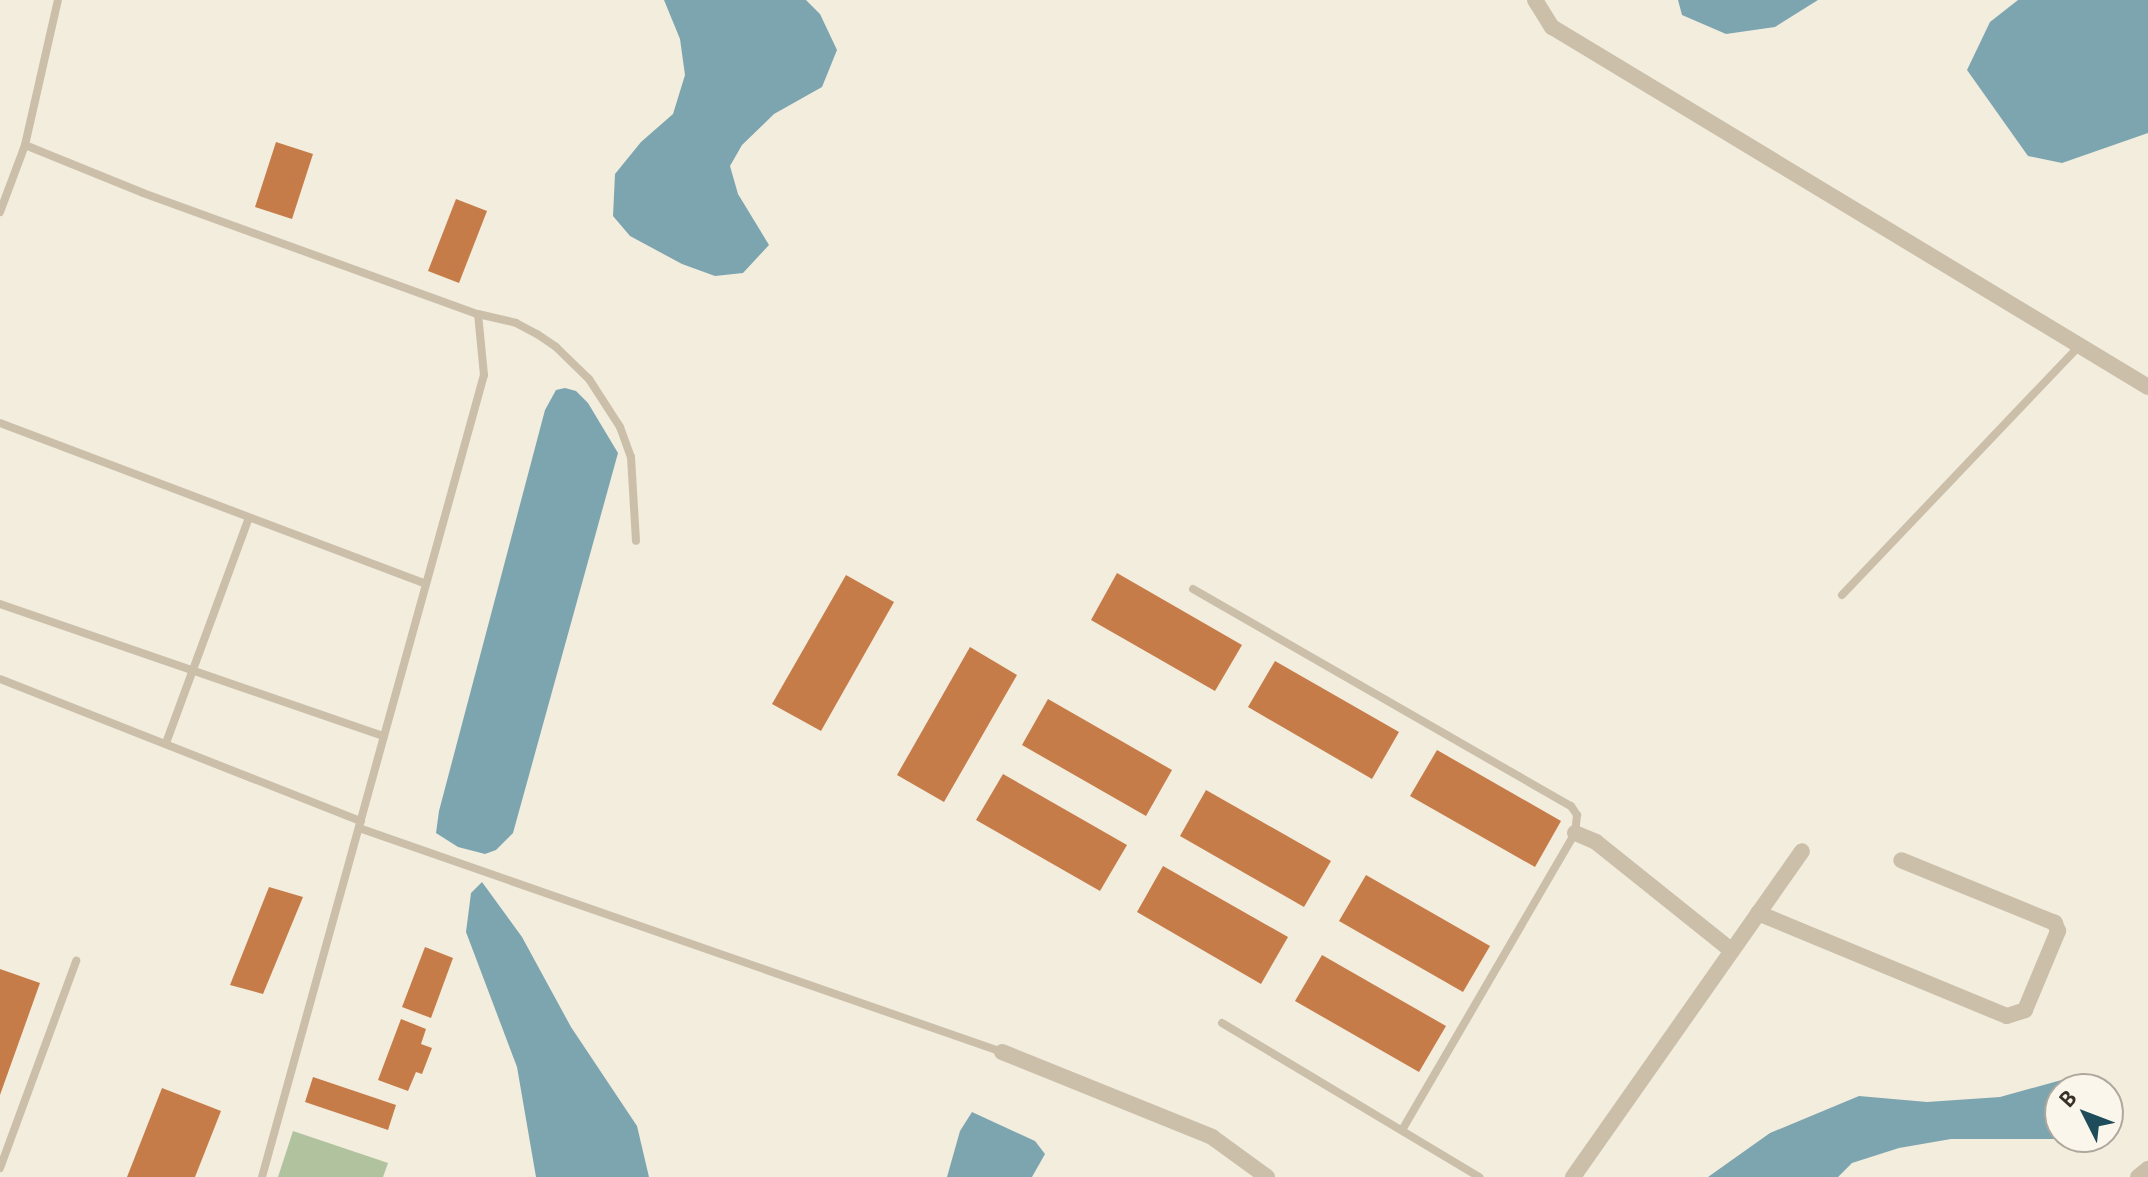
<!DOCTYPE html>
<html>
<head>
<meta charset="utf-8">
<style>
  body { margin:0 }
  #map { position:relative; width:2148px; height:1177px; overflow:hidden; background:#f3edde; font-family:"PT Sans",sans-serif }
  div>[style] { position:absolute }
  .green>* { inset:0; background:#b0c29e }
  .water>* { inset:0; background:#7da5b0 }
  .building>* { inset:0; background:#c67c49 }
  .service>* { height:8px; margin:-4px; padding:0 4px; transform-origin:4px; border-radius:4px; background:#cbbfaa }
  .minor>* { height:16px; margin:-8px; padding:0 8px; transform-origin:8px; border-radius:8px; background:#cbbfaa }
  span { translate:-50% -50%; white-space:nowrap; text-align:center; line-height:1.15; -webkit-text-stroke:8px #faf6eb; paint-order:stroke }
  .north { position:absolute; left:2044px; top:1073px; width:80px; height:80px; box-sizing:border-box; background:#faf6eb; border:2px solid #ada79d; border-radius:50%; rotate:312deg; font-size:22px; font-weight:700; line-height:32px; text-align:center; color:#393129 }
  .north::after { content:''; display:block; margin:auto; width:28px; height:36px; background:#1f4c5a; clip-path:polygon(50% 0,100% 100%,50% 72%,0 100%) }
</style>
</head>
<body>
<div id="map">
  <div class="green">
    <i style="clip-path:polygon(293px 1131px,388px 1163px,383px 1177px,278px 1177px)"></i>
  </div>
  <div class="water">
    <i style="clip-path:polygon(664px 0,806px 0,820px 14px,837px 50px,822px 87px,774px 114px,742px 145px,730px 166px,738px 194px,769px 245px,743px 273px,715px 276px,682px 264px,630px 236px,613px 216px,615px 174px,641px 142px,673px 114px,685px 75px,680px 39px)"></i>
    <i style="clip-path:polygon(1678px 0,1818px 0,1775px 27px,1726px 34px,1682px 15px)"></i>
    <i style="clip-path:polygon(2018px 0,2148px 0,2148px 133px,2062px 163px,2028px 156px,1967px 70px,1990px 22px)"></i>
    <i style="clip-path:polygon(565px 388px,576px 391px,588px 403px,618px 453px,513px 833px,496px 850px,485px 854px,458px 847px,436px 833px,439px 811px,545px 410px,556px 390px)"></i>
    <i style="clip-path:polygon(482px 882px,522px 937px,571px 1027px,637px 1126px,649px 1177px,536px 1177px,517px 1067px,466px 932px,471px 893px)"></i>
    <i style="clip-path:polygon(2065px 1079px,2084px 1089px,2060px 1089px,2060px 1137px,2086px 1137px,2084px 1139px,1951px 1139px,1899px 1148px,1852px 1163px,1838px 1177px,1708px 1177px,1770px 1133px,1859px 1096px,1927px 1102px,2000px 1097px)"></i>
    <i style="clip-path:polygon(972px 1112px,1035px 1141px,1045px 1154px,1032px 1177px,947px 1177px,960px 1131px)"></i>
  </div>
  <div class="building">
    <i style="clip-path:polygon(276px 142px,313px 154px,292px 219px,255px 207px)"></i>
    <i style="clip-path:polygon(456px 199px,487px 211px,459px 283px,428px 271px)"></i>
    <i style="clip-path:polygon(1117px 573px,1242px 645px,1215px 691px,1091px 620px)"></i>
    <i style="clip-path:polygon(846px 575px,894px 602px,821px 731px,772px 704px)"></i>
    <i style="clip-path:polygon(970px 647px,1017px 675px,944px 802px,897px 775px)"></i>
    <i style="clip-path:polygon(1275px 661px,1399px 732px,1372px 779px,1248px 707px)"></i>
    <i style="clip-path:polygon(1048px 699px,1172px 770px,1146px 816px,1022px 745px)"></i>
    <i style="clip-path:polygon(1437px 750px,1561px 821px,1535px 867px,1410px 796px)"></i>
    <i style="clip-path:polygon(1003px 774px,1127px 845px,1100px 891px,976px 820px)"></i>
    <i style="clip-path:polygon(1206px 790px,1331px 861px,1304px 907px,1180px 836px)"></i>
    <i style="clip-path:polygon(1163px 866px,1288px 937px,1261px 984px,1137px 912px)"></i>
    <i style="clip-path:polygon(1366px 875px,1490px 946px,1463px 992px,1339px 921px)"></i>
    <i style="clip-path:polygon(269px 887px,303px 897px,263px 994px,230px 985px)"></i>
    <i style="clip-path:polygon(425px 947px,453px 958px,431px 1018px,402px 1007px)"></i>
    <i style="clip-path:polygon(1322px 955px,1446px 1026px,1419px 1072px,1295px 1001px)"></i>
    <i style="clip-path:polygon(0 969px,40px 983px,0 1095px)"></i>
    <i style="clip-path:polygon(401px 1019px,426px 1029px,421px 1044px,432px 1048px,422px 1074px,416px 1072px,408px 1091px,378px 1080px)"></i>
    <i style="clip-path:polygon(313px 1077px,396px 1105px,388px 1130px,305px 1102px)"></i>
    <i style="clip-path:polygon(162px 1088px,221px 1111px,195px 1177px,127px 1177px)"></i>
  </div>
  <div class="service">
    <i style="left:25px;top:145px;width:127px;rotate:22.1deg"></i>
    <i style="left:143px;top:193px;width:356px;rotate:19.9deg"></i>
    <i style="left:478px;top:314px;width:39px;rotate:13deg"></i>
    <i style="left:516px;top:323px;width:24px;rotate:28deg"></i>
    <i style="left:537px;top:334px;width:23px;rotate:34deg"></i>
    <i style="left:556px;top:347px;width:46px;rotate:44.1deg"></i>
    <i style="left:589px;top:379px;width:57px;rotate:57.1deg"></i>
    <i style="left:620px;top:427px;width:32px;rotate:70deg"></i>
    <i style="left:631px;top:457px;width:84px;rotate:86.6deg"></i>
    <i style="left:0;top:212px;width:72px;rotate:-69.5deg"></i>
    <i style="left:25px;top:145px;width:149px;rotate:-77.2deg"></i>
    <i style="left:0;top:423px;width:455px;rotate:20.7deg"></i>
    <i style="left:1193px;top:589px;width:436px;rotate:29.9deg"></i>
    <i style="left:1571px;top:806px;width:11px;rotate:56deg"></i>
    <i style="left:1577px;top:815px;width:18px;rotate:96deg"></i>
    <i style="left:1575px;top:833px;width:342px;rotate:120.2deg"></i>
    <i style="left:1842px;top:595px;width:344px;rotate:-46.4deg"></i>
    <i style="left:0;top:604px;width:406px;rotate:19deg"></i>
    <i style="left:0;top:679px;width:388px;rotate:21.5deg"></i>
    <i style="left:166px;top:743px;width:240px;rotate:-69.8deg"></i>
    <i style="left:359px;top:828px;width:681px;rotate:19.21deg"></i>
    <i style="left:1222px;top:1023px;width:300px;rotate:30.9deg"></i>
    <i style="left:0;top:1168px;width:221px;rotate:-69.8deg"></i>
    <i style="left:262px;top:1177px;width:832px;rotate:-74.53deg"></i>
    <i style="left:484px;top:375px;width:61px;rotate:-95.6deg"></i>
  </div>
  <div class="minor">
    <i style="left:1535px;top:0;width:32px;rotate:58deg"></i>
    <i style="left:1552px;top:27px;width:696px;rotate:31.13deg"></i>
    <i style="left:1575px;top:833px;width:23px;rotate:23deg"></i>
    <i style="left:1596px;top:842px;width:174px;rotate:38.7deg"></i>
    <i style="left:1758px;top:913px;width:269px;rotate:22.5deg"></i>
    <i style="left:2007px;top:1016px;width:19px;rotate:-18deg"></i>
    <i style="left:2025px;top:1010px;width:86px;rotate:-67.3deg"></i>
    <i style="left:2058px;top:931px;width:9px;rotate:-111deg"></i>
    <i style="left:2055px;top:923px;width:166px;rotate:-157.8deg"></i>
    <i style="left:1002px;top:1052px;width:227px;rotate:22deg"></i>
    <i style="left:1212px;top:1137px;width:68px;rotate:36deg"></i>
    <i style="left:1573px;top:1177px;width:398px;rotate:-54.9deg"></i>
    <i style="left:2138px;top:1177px;width:13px;rotate:-39deg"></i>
  </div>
  <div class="north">B</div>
</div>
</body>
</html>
